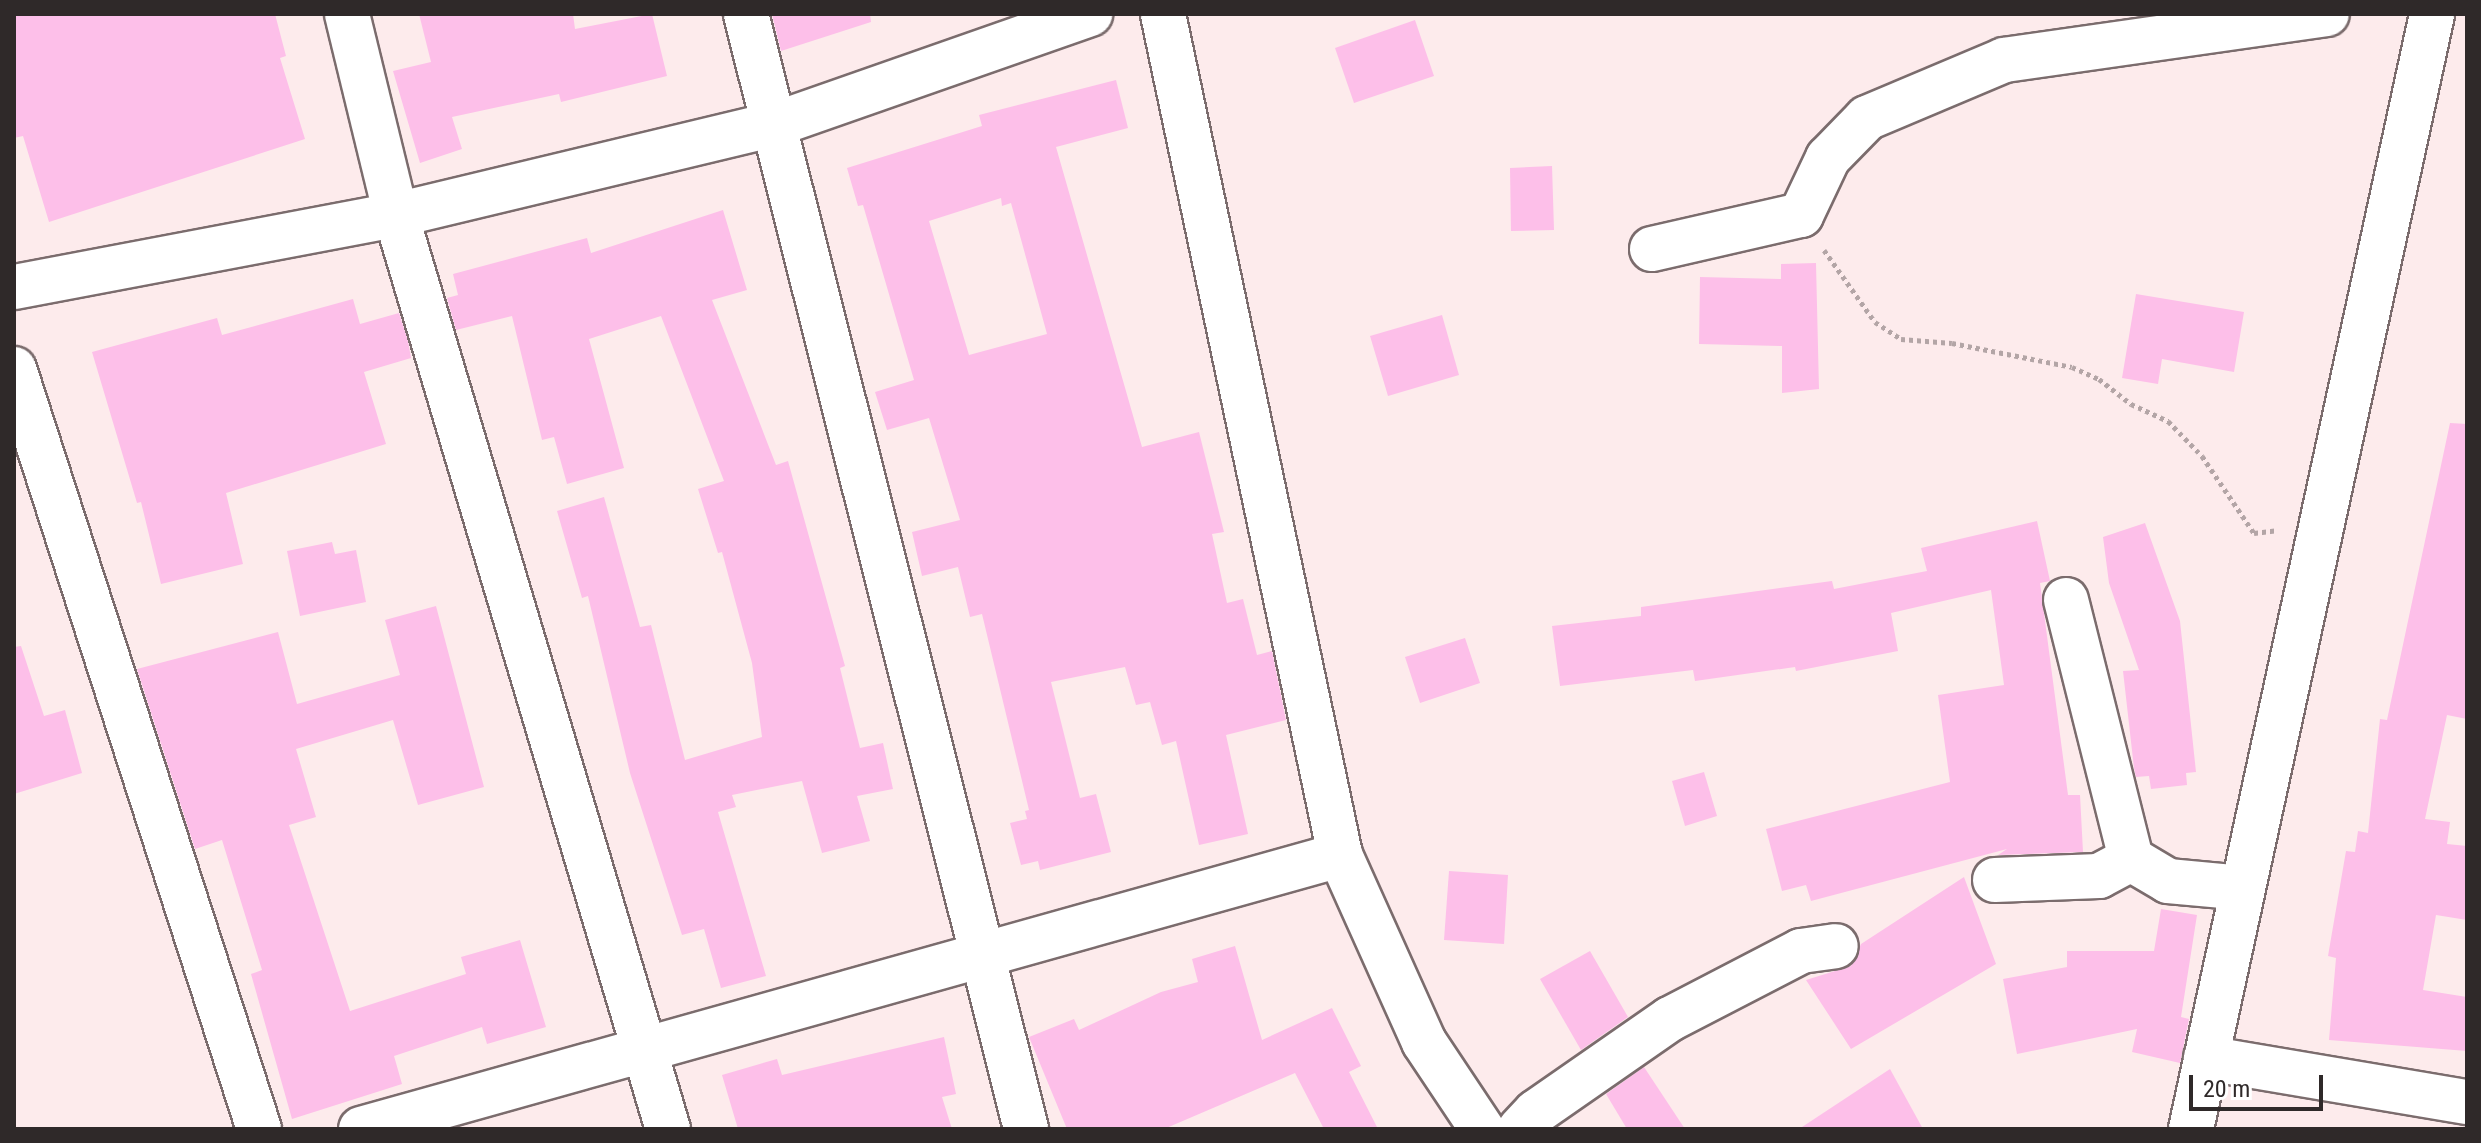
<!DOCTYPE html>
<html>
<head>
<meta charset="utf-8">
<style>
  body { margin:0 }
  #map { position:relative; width:2481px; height:1143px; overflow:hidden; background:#fdebec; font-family:"Roboto Condensed",sans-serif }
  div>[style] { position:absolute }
  .building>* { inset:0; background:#fdbfe9 }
  .path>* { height:5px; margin-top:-2.5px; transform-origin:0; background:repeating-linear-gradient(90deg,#b3a5a6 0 4px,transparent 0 8px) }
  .roads { filter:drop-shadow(2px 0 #7b6c6d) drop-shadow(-2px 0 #7b6c6d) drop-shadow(0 2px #7b6c6d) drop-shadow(0 -2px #7b6c6d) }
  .minor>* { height:44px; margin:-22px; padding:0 22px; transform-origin:22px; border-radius:22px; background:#fff }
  span { translate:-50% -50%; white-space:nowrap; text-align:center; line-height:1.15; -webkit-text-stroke:7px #fff; paint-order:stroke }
  .frame { position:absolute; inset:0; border:16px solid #2f2929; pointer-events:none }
  .scale { position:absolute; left:2189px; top:1075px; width:134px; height:36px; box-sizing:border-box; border:4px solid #2f2929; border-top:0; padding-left:10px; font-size:24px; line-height:28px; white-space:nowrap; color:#2f2929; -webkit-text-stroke:6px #fff; paint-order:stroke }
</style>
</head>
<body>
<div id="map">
  <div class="building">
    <i style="clip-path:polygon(14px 14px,275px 14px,286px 56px,280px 58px,305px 139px,49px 222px,23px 136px,14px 138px)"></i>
    <i style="clip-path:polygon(419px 14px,573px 14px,575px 29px,652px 14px,667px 76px,561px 102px,559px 94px,452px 117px,462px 149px,420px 163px,393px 71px,431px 62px)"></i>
    <i style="clip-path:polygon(772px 14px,870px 14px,871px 22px,781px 51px)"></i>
    <i style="clip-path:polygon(1415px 20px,1434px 76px,1354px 103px,1335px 48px)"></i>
    <i style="clip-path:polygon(evenodd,1116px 80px,1128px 128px,1056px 147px,1142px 447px,1199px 432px,1224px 532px,1212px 534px,1227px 603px,1243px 599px,1257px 655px,1272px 651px,1286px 720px,1226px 735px,1248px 834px,1199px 845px,1176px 741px,1162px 745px,1150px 702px,1136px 705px,1125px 667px,1051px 682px,1080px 798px,1096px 794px,1111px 852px,1040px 870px,1038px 861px,1021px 865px,1010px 823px,1027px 819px,1025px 811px,1029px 810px,982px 614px,970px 617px,958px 567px,922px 576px,912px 532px,960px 520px,929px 418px,887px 430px,875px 392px,914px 380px,863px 205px,858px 206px,847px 168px,982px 126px,979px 115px,1116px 80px,1001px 198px,1002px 206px,1011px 203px,1047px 334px,969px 355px,929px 221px,1001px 198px)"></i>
    <i style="clip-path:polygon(1552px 166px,1554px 230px,1511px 231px,1510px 168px)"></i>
    <i style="clip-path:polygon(723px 210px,747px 290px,712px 300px,776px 465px,788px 461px,845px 666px,840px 668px,860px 748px,883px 743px,893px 789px,857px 796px,870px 841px,822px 853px,802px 781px,732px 795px,736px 807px,718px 812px,766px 976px,721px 988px,704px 929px,682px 935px,630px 773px,588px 596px,582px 598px,557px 511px,604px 497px,640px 627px,651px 625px,685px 760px,762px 737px,752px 663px,722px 552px,718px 553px,698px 489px,724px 481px,661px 316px,589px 339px,624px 468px,567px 484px,554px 437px,542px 440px,512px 316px,456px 330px,447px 298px,458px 295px,453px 274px,587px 238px,591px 253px)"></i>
    <i style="clip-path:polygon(1816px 263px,1819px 389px,1782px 393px,1782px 346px,1699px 344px,1700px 277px,1781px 279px,1781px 264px)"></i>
    <i style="clip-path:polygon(2136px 294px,2244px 312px,2234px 372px,2162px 359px,2158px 384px,2122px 378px)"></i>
    <i style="clip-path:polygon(353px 299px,360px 324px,399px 313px,408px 341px,411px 358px,364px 372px,386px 444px,226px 493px,243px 564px,161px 584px,141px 502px,137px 503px,92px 352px,217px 318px,222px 335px)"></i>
    <i style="clip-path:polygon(1442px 315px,1459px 375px,1388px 396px,1370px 336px)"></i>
    <i style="clip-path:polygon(2450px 423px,2467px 424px,2467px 719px,2447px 715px,2425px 819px,2450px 822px,2447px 844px,2467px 846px,2467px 920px,2436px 915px,2423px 990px,2467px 997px,2467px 1051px,2329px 1040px,2336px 958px,2328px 956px,2346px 851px,2355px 852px,2358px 831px,2368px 833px,2380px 719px,2387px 720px)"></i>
    <i style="clip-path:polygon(2037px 521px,2050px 581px,2040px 583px,2068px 795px,2080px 795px,2083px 852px,1998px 855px,2007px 849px,1811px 901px,1806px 885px,1782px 891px,1766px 829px,1950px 782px,1938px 695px,2004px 685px,1991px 590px,1891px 613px,1898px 651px,1796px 671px,1795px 667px,1695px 681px,1693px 670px,1560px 686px,1552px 626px,1641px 616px,1641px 607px,1832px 581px,1834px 589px,1927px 571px,1921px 548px)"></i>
    <i style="clip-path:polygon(2145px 523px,2180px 621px,2196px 772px,2186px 773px,2187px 785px,2151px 789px,2149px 776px,2136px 777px,2134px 768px,2123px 671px,2139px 670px,2109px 583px,2103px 537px)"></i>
    <i style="clip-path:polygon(332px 542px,335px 554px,356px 550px,366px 602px,300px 616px,287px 551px)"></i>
    <i style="clip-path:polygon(436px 606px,484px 787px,418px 805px,393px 720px,296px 749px,316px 817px,289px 825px,350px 1011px,466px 974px,461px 957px,520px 940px,546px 1027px,487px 1044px,482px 1027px,394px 1056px,402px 1084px,292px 1119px,251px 974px,262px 970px,222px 840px,195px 849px,137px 669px,278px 632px,297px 704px,400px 675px,385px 620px)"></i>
    <i style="clip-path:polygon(1465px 638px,1480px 683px,1420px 703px,1405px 657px)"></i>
    <i style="clip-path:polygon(21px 646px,44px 716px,65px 710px,82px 773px,14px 794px,14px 647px)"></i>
    <i style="clip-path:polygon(1704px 772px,1717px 816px,1685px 826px,1672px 781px)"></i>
    <i style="clip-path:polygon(1449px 871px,1508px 875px,1504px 944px,1444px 940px)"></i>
    <i style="clip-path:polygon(1964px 877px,1996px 964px,1851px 1049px,1806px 980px,1851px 966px,1861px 944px)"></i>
    <i style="clip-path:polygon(2161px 909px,2197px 915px,2181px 1017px,2189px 1019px,2180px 1063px,2132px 1052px,2137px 1029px,2017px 1054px,2003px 979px,2067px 967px,2067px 951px,2154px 951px)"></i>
    <i style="clip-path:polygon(1235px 946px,1262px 1040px,1332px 1008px,1361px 1066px,1349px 1072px,1378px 1129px,1324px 1129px,1295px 1073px,1164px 1129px,1067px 1129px,1029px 1037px,1074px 1019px,1079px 1030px,1161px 992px,1198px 982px,1192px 959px)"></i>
    <i style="clip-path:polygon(1590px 951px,1628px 1017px,1581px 1050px,1540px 979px)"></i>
    <i style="clip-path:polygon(944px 1037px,956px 1094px,942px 1097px,952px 1129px,738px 1129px,722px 1075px,777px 1059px,782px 1075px)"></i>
    <i style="clip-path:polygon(1644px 1067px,1685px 1129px,1627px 1129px,1606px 1094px)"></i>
    <i style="clip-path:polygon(1890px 1069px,1923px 1129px,1799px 1129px)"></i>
  </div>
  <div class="path">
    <i style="left:1824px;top:250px;width:88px;rotate:54.7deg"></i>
    <i style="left:1875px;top:322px;width:31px;rotate:33deg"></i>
    <i style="left:1901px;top:339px;width:51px;rotate:4.5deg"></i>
    <i style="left:1952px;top:343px;width:122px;rotate:11.3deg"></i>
    <i style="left:2072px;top:367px;width:30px;rotate:24deg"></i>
    <i style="left:2099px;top:379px;width:41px;rotate:38deg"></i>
    <i style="left:2131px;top:404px;width:41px;rotate:24.7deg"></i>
    <i style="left:2168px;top:421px;width:49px;rotate:45.8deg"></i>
    <i style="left:2202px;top:456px;width:93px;rotate:56deg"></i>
    <i style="left:2254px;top:533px;width:23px;rotate:-7deg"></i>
  </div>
  <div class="roads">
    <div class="minor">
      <i style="left:347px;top:14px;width:207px;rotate:76.3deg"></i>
      <i style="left:396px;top:215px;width:954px;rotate:73.43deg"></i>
      <i style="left:746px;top:14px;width:1150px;rotate:75.9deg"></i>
      <i style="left:1163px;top:14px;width:859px;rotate:78.11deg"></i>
      <i style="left:1340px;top:855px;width:205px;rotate:65.8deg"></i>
      <i style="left:1424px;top:1042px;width:105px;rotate:56.3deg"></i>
      <i style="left:1652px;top:249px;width:153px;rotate:-12.9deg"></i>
      <i style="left:1801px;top:215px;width:63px;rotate:-64.7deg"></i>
      <i style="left:1828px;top:158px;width:56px;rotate:-45.7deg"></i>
      <i style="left:1867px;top:118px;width:149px;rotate:-22.9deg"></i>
      <i style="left:2004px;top:60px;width:326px;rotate:-8.1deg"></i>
      <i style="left:14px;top:287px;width:389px;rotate:-10.7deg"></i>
      <i style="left:396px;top:215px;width:391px;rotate:-13.5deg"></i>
      <i style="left:776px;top:124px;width:333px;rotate:-19.3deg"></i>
      <i style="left:14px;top:369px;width:799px;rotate:72.13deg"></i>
      <i style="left:2066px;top:600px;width:267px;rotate:75.9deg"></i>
      <i style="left:2131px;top:859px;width:43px;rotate:30.7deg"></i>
      <i style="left:2168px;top:881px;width:75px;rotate:5.3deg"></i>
      <i style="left:1995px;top:880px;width:104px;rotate:-2.2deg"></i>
      <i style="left:2099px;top:876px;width:36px;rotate:-28deg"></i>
      <i style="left:2206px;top:1058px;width:265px;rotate:9.6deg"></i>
      <i style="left:361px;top:1129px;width:1017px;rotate:-15.64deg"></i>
      <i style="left:1520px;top:1129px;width:23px;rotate:-47deg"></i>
      <i style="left:1536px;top:1112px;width:163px;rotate:-34.8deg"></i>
      <i style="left:1670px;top:1019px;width:148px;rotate:-27.4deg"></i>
      <i style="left:1801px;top:951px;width:35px;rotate:-8deg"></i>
      <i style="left:2191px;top:1129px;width:1141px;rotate:-77.8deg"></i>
    </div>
  </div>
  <div class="frame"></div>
  <div class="scale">20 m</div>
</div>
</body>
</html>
